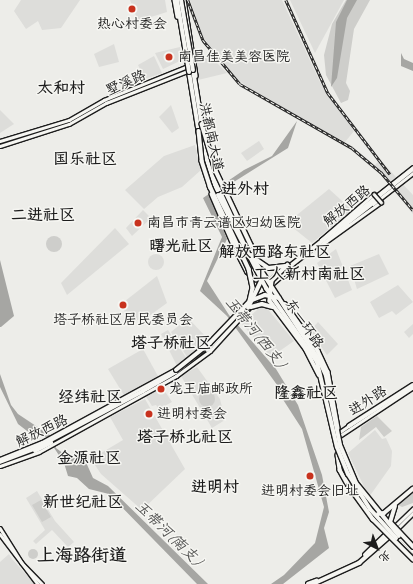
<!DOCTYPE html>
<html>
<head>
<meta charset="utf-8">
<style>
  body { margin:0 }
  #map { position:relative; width:413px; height:584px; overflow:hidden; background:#edede9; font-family:Caveat,"LXGW WenKai TC",sans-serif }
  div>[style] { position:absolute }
  .built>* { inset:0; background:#ddddda }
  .round { border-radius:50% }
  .green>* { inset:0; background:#cececb }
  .water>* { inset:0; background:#a6a6a3 }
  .roads { filter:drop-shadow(1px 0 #1c1c1c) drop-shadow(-1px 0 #1c1c1c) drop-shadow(0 1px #1c1c1c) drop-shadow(0 -1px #1c1c1c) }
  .tertiary>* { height:2.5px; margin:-1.25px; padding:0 1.25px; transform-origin:1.25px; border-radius:1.25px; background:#f6f6f2 }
  .secondary>* { height:2.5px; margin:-1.25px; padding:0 1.25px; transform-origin:1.25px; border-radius:1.25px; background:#f6f6f2 }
  .primary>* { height:3.5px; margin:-1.75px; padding:0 1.75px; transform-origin:1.75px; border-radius:1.75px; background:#f6f6f2 }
  .trunk>* { height:4px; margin:-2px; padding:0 2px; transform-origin:2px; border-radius:2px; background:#f6f6f2 }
  .rail>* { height:2.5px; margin-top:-1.25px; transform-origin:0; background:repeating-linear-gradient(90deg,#f6f6f2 0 3px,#1c1c1c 0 6px); box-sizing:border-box; border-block:1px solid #1c1c1c }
  .bridges { filter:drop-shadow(1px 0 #1c1c1c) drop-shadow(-1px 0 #1c1c1c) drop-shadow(0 1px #1c1c1c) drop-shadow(0 -1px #1c1c1c) }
  .tertiary-bridge>* { height:2.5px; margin:-1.25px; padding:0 1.25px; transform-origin:1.25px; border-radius:1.25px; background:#f6f6f2 }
  .primary-bridge>* { height:3.5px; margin:-1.75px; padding:0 1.75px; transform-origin:1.75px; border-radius:1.75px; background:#f6f6f2 }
  .trunk-bridge>* { height:4px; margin:-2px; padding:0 2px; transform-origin:2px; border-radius:2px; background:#f6f6f2 }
  .dots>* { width:11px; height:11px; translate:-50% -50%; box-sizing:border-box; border:2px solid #f6f6f2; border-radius:50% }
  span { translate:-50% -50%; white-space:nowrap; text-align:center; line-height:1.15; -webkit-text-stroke:3px #f6f6f2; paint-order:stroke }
  .poi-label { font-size:14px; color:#1c1c1c }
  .left { translate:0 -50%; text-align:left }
  .street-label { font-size:14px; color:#1c1c1c }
  .water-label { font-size:15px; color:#535352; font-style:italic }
  .quarter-label { font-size:16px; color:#1c1c1c; font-weight:700 }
  .district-label { font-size:18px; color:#1c1c1c; font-weight:700 }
  .north { position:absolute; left:357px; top:528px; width:40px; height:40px; -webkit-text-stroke:3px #f6f6f2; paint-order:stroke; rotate:138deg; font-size:11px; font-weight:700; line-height:16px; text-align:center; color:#1c1c1c }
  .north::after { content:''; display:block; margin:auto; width:14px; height:18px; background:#1c1c1c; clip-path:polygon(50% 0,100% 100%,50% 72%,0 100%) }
</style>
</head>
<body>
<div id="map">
  <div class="built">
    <i style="clip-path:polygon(21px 0,80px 0,61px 28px,42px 30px,38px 21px,26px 29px,14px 11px)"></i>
    <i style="clip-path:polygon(130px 0,165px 0,167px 12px,138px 21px)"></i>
    <i style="clip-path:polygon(190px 0,282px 0,320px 82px,354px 131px,345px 142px,269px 102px,234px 77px,203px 37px)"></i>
    <i style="clip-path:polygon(290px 0,344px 0,315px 53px)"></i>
    <i style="clip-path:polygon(114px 44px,119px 62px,99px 67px,94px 54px)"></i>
    <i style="clip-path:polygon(180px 47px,182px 60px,163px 69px,155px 53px)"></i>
    <i style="clip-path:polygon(154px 56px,162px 73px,145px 79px,138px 65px)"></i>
    <i style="clip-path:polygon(211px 57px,227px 73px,198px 80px,195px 60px)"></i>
    <i style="clip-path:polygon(171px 105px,179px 128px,172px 133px,159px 117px)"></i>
    <i style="clip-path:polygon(0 110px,14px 124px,0 133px)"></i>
    <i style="clip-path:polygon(259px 141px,264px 149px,247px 161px,241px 153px)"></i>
    <i style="clip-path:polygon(195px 145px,201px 170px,182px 187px,158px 197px,144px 209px,125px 190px,164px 156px)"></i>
    <i style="clip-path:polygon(380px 160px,413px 195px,413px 214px,374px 166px)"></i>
    <i style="clip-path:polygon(329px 189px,352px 210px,312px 243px,287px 223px)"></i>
    <i style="clip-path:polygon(143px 210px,151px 218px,132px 236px,126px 228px)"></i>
    <i style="clip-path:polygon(115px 228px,129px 244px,67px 295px,61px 283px)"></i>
    <i style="clip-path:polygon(336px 249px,352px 290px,335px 298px,317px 263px)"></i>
    <i style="clip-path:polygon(379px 254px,389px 274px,357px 289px,350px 266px)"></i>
    <i class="round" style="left:148px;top:254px;width:16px;height:16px"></i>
    <i style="clip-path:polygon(157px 276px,167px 303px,149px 316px,132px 322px,120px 305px)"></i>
    <i style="clip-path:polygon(398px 285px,413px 302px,396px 315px,392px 311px,379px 318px,370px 302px)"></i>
    <i style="clip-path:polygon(260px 307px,266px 307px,294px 341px,271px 357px,242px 324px)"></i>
    <i style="clip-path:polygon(188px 318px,208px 339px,187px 357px,171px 332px)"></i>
    <i style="clip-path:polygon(318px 322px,338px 344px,327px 355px,310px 331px)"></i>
    <i style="clip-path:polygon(413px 324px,413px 334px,409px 338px,404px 332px)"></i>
    <i style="clip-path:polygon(168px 330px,187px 359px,177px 366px,161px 334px)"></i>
    <i style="clip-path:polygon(143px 349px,159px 378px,125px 397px,108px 369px)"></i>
    <i style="clip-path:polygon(197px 367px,220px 399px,225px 420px,212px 428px,181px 376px)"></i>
    <i style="clip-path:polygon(162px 387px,172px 402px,159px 409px,156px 405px,152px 406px,145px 395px)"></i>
    <i style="clip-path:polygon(145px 399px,185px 469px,142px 510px,101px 474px,91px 459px,123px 440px,110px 417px)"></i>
    <i style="clip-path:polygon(375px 430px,382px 439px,386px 438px,392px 451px,391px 466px,369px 497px,348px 453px)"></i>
    <i style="clip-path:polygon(37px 491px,55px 521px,74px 542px,68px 547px,52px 530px,36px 544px,33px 541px,45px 530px,26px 498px)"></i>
    <i style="clip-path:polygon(9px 554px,12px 559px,35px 584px,0 584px,0 562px)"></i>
  </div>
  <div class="green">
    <i style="clip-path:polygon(346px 0,370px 0,354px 29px,346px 83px,350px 91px,348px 100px,341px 103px,326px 75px,324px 55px,332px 24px)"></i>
    <i class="round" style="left:46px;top:236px;width:16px;height:16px"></i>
    <i class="round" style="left:199px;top:391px;width:16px;height:16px"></i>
    <i style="clip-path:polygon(377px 416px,392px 431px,384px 437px,376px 427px,359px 440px,361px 427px)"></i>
    <i style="clip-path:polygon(413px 487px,413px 503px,402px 507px,394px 503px)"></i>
    <i style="clip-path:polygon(41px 500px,51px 517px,42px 522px,32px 505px)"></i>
    <i class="round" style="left:28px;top:549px;width:10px;height:10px"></i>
  </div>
  <div class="water">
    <i style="clip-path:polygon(347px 0,357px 0,347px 18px,337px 78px,331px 87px,336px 22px)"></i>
    <i style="clip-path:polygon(401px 53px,404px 59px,413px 63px,413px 71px,401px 66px)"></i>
    <i style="clip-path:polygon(297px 121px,288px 148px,210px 197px,227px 239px,207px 281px,229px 315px,276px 369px,298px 405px,322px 475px,329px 512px,324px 528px,329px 548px,283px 584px,271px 584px,284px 575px,315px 543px,324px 507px,302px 429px,282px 398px,280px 389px,227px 316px,200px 291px,222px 237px,203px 198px,244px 170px,272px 156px)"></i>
    <i style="clip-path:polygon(0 260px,14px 316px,1px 327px,0 327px)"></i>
    <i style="clip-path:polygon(0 374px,11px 405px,18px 414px,51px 436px,56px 448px,68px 457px,85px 460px,93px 478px,108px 486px,208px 584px,197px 584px,109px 494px,89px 489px,77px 478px,68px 476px,64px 463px,47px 437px,31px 434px,18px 424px,0 387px)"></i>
  </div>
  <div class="roads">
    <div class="tertiary">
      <i style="left:0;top:141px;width:72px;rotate:-16.9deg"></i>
      <i style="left:69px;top:120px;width:40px;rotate:-29.7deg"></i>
      <i style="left:104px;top:100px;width:91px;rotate:-22deg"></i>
      <i style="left:0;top:146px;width:72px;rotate:-17.7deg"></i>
      <i style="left:69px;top:124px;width:43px;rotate:-29.6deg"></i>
      <i style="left:106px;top:103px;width:90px;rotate:-21.4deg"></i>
      <i style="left:321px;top:240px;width:70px;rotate:-41deg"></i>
      <i style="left:324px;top:243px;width:70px;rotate:-35.7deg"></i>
      <i style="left:337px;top:434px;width:16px;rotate:-35deg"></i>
      <i style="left:338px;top:437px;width:89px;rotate:-33.5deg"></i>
    </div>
    <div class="secondary">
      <i style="left:373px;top:204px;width:51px;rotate:-37.8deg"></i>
      <i style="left:321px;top:240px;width:117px;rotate:-38.4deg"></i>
      <i style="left:322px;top:244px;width:32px;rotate:-39deg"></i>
      <i style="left:0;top:459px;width:45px;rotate:-22deg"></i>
      <i style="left:42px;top:442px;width:153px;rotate:-28.6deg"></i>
      <i style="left:0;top:466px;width:41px;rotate:-19.7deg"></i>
      <i style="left:39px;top:452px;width:157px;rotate:-29deg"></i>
      <i style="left:176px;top:376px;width:42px;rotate:-36.3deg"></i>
      <i style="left:210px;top:351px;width:72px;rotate:-47.8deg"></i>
      <i style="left:0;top:528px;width:41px;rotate:57.8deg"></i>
      <i style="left:22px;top:563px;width:29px;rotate:46deg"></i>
      <i style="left:393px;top:528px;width:28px;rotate:-44deg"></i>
      <i style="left:396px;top:530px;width:24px;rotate:-45deg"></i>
      <i style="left:0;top:534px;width:63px;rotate:52.8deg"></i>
    </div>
    <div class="primary">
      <i style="left:184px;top:0;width:77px;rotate:81deg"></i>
      <i style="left:226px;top:196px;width:54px;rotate:64.9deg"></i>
      <i style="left:345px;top:225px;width:36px;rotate:-38deg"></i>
      <i style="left:246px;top:243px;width:16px;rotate:63deg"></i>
      <i style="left:234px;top:245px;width:30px;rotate:63deg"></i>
      <i style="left:248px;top:272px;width:11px;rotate:41deg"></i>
      <i style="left:240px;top:245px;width:60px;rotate:60.9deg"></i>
      <i style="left:251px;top:245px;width:27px;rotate:66deg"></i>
      <i style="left:284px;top:271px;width:164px;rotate:-38.3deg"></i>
      <i style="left:270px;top:286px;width:23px;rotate:-41deg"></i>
      <i style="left:253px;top:299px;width:25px;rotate:-45deg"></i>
      <i style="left:207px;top:350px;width:60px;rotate:-45.7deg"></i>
      <i style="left:35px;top:451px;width:18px;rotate:-27deg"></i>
      <i style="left:338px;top:455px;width:15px;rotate:82deg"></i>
      <i style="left:340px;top:470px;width:18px;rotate:61deg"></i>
      <i style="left:0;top:462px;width:39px;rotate:-21deg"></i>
      <i style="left:36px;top:448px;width:121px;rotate:-28deg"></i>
      <i style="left:143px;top:391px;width:38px;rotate:-30deg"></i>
      <i style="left:176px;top:372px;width:40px;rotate:-39deg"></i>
      <i style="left:348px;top:478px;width:31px;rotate:57deg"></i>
      <i style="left:365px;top:555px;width:33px;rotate:-44deg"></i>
      <i style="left:308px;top:584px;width:9px;rotate:-21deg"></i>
      <i style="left:313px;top:584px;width:51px;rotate:-24.5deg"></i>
      <i style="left:359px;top:563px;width:43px;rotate:-41.2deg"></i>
    </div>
    <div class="trunk">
      <i style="left:193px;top:70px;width:82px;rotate:80.9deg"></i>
      <i style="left:206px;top:151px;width:46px;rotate:70.8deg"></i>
      <i style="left:189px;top:72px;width:63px;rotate:80.8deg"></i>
      <i style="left:201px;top:141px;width:57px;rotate:72.5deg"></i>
      <i style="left:349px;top:426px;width:76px;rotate:-32.6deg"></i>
      <i style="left:399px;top:536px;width:21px;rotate:47deg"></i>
      <i style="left:396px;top:538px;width:25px;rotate:48deg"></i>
    </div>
  </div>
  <div class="rail">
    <i style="left:188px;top:0;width:43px;rotate:69.4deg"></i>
    <i style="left:203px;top:40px;width:57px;rotate:49.9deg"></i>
    <i style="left:240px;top:84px;width:129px;rotate:29.7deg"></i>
    <i style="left:352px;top:148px;width:38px;rotate:40deg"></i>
    <i style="left:381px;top:172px;width:50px;rotate:49.9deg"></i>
    <i style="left:286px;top:0;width:102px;rotate:65.7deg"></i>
    <i style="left:328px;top:93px;width:102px;rotate:52.6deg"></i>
  </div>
  <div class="bridges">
    <div class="tertiary-bridge">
      <i style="left:374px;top:194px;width:11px;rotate:49deg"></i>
    </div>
    <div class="primary-bridge">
      <i style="left:175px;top:0;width:17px;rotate:80deg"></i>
      <i style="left:202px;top:124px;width:49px;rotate:73.4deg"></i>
      <i style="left:216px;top:171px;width:82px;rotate:64.7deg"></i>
      <i style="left:199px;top:131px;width:30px;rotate:84deg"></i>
      <i style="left:202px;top:161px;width:28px;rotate:72deg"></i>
      <i style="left:210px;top:186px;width:92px;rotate:64.8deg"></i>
      <i style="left:249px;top:269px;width:19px;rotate:78deg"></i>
      <i style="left:253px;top:288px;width:13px;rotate:103deg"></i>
      <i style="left:212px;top:194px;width:56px;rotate:66.7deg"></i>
      <i style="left:257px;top:260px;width:14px;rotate:34deg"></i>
      <i style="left:269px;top:268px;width:16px;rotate:-7deg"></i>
      <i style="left:288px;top:265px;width:23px;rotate:135deg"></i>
      <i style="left:272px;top:281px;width:20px;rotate:96deg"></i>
      <i style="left:270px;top:301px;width:60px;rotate:53.1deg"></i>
      <i style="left:306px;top:349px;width:29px;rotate:63deg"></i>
      <i style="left:285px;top:304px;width:57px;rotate:54.9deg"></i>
      <i style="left:318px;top:351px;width:23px;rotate:65deg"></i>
      <i style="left:328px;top:372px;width:57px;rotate:79.9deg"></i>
      <i style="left:251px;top:307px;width:11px;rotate:-15deg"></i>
      <i style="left:262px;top:304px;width:11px;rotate:15deg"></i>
      <i style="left:248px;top:308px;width:32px;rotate:-64deg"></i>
      <i style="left:176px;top:370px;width:43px;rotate:-38.5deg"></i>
      <i style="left:210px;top:343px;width:58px;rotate:-46.4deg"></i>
      <i style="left:250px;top:301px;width:16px;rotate:-22deg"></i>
      <i style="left:265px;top:295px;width:14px;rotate:12deg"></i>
      <i style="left:349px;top:486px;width:41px;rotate:54deg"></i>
      <i style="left:373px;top:519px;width:57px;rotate:45deg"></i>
    </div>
    <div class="trunk-bridge">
      <i style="left:177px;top:0;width:73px;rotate:80.5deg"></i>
      <i style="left:181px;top:0;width:71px;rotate:80.3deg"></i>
      <i style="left:221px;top:194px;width:57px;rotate:65.2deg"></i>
      <i style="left:218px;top:195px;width:105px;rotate:62.7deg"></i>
      <i style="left:266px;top:288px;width:90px;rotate:55.4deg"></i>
      <i style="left:317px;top:362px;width:87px;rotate:76.8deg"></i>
      <i style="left:337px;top:447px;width:29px;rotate:68deg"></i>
      <i style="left:348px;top:474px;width:41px;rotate:57.8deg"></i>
      <i style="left:370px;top:509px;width:39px;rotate:48deg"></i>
      <i style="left:251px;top:255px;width:125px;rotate:57.1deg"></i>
      <i style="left:319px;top:360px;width:17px;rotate:66deg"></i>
      <i style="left:326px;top:376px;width:70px;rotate:78.5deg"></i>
      <i style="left:340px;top:445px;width:41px;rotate:67.2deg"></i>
      <i style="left:356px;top:483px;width:68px;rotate:50.9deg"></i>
      <i style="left:395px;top:506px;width:17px;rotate:107deg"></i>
      <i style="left:390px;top:522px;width:34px;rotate:47deg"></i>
      <i style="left:378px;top:514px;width:6px;rotate:-9deg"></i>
      <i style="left:384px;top:513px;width:38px;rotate:-40deg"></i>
    </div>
  </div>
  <div class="dots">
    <i style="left:132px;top:9px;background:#c8321e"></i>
    <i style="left:169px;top:57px;background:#c8321e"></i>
    <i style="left:138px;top:223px;background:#c8321e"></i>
    <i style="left:123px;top:305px;background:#c8321e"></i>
    <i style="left:161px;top:389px;background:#c8321e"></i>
    <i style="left:149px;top:414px;background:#c8321e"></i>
    <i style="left:310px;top:476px;background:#c8321e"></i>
  </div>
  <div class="poi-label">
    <span style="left:132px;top:24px">热心村委会</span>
    <span class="left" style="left:178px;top:57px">南昌佳美美容医院</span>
    <span class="left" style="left:147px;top:223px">南昌市青云谱区妇幼医院</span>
    <span style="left:123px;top:320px">塔子桥社区居民委员会</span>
    <span class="left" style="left:169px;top:389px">龙王庙邮政所</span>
    <span class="left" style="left:157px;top:414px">进明村委会</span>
    <span style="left:310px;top:491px">进明村委会旧址</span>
  </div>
  <div class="street-label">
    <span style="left:126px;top:83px;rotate:-24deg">墅溪路</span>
    <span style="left:211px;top:137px;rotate:78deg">洪都南大道</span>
    <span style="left:347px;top:206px;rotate:-39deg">解放西路</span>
    <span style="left:304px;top:324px;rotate:55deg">东一环路</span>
    <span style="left:368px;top:401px;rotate:-33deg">进外路</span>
    <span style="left:42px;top:431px;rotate:-26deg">解放西路</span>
  </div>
  <div class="water-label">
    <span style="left:255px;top:332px;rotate:51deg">玉带河(西支)</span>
    <span style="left:168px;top:533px;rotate:44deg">玉带河(南支)</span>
  </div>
  <div class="quarter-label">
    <span style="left:61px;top:88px">太和村</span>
    <span style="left:85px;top:159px">国乐社区</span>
    <span style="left:245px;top:189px">进外村</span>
    <span style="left:43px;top:215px">二进社区</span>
    <span style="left:181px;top:246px">曙光社区</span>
    <span style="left:275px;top:252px">解放西路东社区</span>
    <span style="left:309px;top:274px">工人新村南社区</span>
    <span style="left:171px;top:343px">塔子桥社区</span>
    <span style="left:306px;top:393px">隆鑫社区</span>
    <span style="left:90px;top:397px">经纬社区</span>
    <span style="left:185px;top:437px">塔子桥北社区</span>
    <span style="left:89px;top:458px">金源社区</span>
    <span style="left:215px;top:487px">进明村</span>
    <span style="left:83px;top:502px">新世纪社区</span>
  </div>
  <div class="district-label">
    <span style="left:82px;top:555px">上海路街道</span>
  </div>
  <div class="north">北</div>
</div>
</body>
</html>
